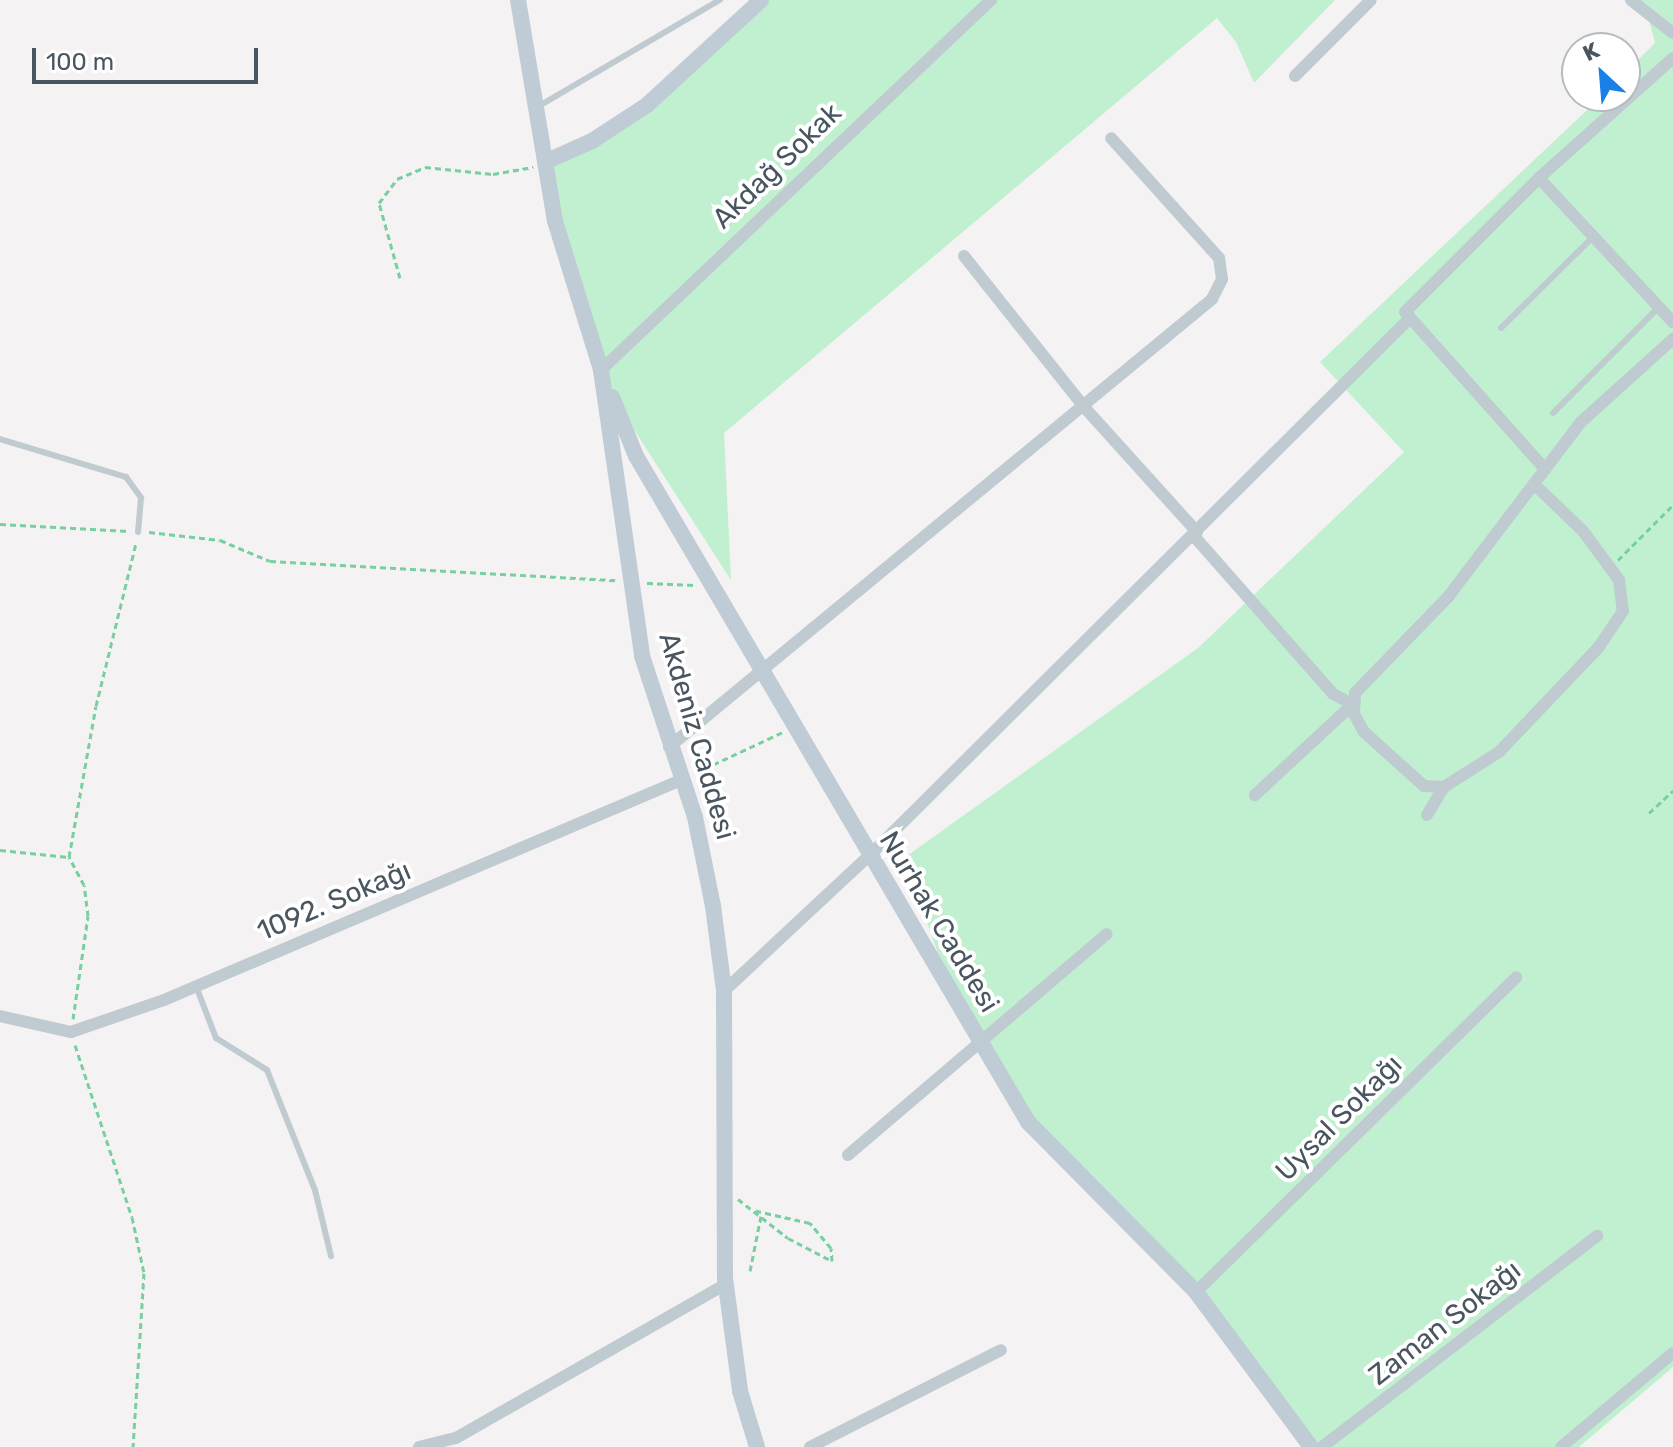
<!DOCTYPE html>
<html>
<head>
<meta charset="utf-8">
<style>
  body { margin:0 }
  #map { position:relative; width:1673px; height:1447px; overflow:hidden; background:#f4f2f2; font-family:Rubik,sans-serif }
  div>[style] { position:absolute }
  .green>* { inset:0; background:#c1f0d0 }
  .path>* { height:3px; margin-top:-1.5px; transform-origin:0; background:repeating-linear-gradient(90deg,#78cf9f 0 6px,transparent 0 10px) }
  .lane>* { height:6px; margin:-3px; padding:0 3px; transform-origin:3px; border-radius:3px; background:#bfcad1 }
  .street>* { height:12px; margin:-6px; padding:0 6px; transform-origin:6px; border-radius:6px; background:#bfcad1 }
  .secondary>* { height:16px; margin:-8px; padding:0 8px; transform-origin:8px; border-radius:8px; background:#bfcbd5 }
  span { translate:-50% -50%; white-space:nowrap; text-align:center; line-height:1.15; -webkit-text-stroke:8px #fff; paint-order:stroke }
  .street-label { font-size:28px; color:#495660 }
  .north { position:absolute; left:1561px; top:32px; width:80px; height:80px; box-sizing:border-box; background:#fff; border:2px solid #b6bbbf; border-radius:50%; rotate:334deg; font-size:22px; font-weight:700; line-height:32px; text-align:center; color:#495660 }
  .north::after { content:''; display:block; margin:auto; width:28px; height:36px; background:#1880e7; clip-path:polygon(50% 0,100% 100%,50% 72%,0 100%) }
  .scale { position:absolute; left:32px; top:48px; width:226px; height:36px; box-sizing:border-box; border:4px solid #495660; border-top:0; padding-left:10px; font-size:24px; line-height:28px; white-space:nowrap; color:#495660; -webkit-text-stroke:6px #fff; paint-order:stroke }
</style>
</head>
<body>
<div id="map">
  <div class="green">
    <i style="clip-path:polygon(760px 0,1335px 0,1254px 83px,1236px 42px,1217px 18px,724px 433px,731px 580px,598px 374px,544px 163px,597px 140px)"></i>
    <i style="clip-path:polygon(1630px 0,1673px 0,1673px 1367px,1579px 1447px,1310px 1447px,1204px 1303px,1055px 1152px,946px 976px,904px 858px,1198px 648px,1404px 452px,1320px 362px,1602px 96px,1625px 96px,1625px 73px,1655px 43px,1649px 20px)"></i>
  </div>
  <div class="path">
    <i style="left:400px;top:278px;width:78px;rotate:-105.6deg"></i>
    <i style="left:379px;top:203px;width:30px;rotate:-53deg"></i>
    <i style="left:397px;top:179px;width:30px;rotate:-23deg"></i>
    <i style="left:425px;top:167px;width:68px;rotate:5.9deg"></i>
    <i style="left:493px;top:174px;width:41px;rotate:-9.9deg"></i>
    <i style="left:0;top:524px;width:129px;rotate:3.1deg"></i>
    <i style="left:149px;top:532px;width:71px;rotate:6.4deg"></i>
    <i style="left:220px;top:540px;width:54px;rotate:22.8deg"></i>
    <i style="left:270px;top:561px;width:346px;rotate:3.2deg"></i>
    <i style="left:1618px;top:560px;width:78px;rotate:-45deg"></i>
    <i style="left:647px;top:583px;width:48px;rotate:2.4deg"></i>
    <i style="left:695px;top:773px;width:97px;rotate:-25deg"></i>
    <i style="left:1649px;top:813px;width:33px;rotate:-43deg"></i>
    <i style="left:0;top:850px;width:69px;rotate:5.8deg"></i>
    <i style="left:73px;top:1019px;width:104px;rotate:-81.7deg"></i>
    <i style="left:88px;top:916px;width:31px;rotate:-97deg"></i>
    <i style="left:84px;top:885px;width:32px;rotate:-118deg"></i>
    <i style="left:69px;top:857px;width:153px;rotate:-79.9deg"></i>
    <i style="left:96px;top:706px;width:168px;rotate:-76.2deg"></i>
    <i style="left:75px;top:1045px;width:181px;rotate:71.7deg"></i>
    <i style="left:132px;top:1217px;width:57px;rotate:77.9deg"></i>
    <i style="left:144px;top:1273px;width:174px;rotate:93.6deg"></i>
    <i style="left:738px;top:1199px;width:63px;rotate:38deg"></i>
    <i style="left:788px;top:1238px;width:50px;rotate:27.6deg"></i>
    <i style="left:832px;top:1261px;width:13px;rotate:-94deg"></i>
    <i style="left:831px;top:1248px;width:33px;rotate:-130deg"></i>
    <i style="left:810px;top:1223px;width:58px;rotate:-167.2deg"></i>
    <i style="left:750px;top:1271px;width:56px;rotate:-78.7deg"></i>
  </div>
  <div class="lane">
    <i style="left:539px;top:106px;width:210px;rotate:-30.4deg"></i>
    <i style="left:1501px;top:328px;width:129px;rotate:-44.7deg"></i>
    <i style="left:1553px;top:413px;width:150px;rotate:-45deg"></i>
    <i style="left:0;top:439px;width:132px;rotate:16.8deg"></i>
    <i style="left:126px;top:477px;width:26px;rotate:54deg"></i>
    <i style="left:141px;top:498px;width:34px;rotate:95deg"></i>
    <i style="left:196px;top:986px;width:56px;rotate:69deg"></i>
    <i style="left:216px;top:1038px;width:60px;rotate:32.1deg"></i>
    <i style="left:267px;top:1070px;width:129px;rotate:68.2deg"></i>
    <i style="left:315px;top:1190px;width:68px;rotate:76.4deg"></i>
  </div>
  <div class="street">
    <i style="left:1631px;top:0;width:53px;rotate:38.2deg"></i>
    <i style="left:1295px;top:76px;width:107px;rotate:-45deg"></i>
    <i style="left:1539px;top:178px;width:197px;rotate:47.1deg"></i>
    <i style="left:964px;top:256px;width:194px;rotate:51.5deg"></i>
    <i style="left:1085px;top:408px;width:167px;rotate:47.9deg"></i>
    <i style="left:601px;top:370px;width:538px;rotate:-43.49deg"></i>
    <i style="left:1545px;top:469px;width:210px;rotate:-131.7deg"></i>
    <i style="left:1405px;top:312px;width:190px;rotate:-45deg"></i>
    <i style="left:1539px;top:178px;width:180px;rotate:-41.8deg"></i>
    <i style="left:1534px;top:484px;width:68px;rotate:43.8deg"></i>
    <i style="left:1583px;top:531px;width:61px;rotate:53.7deg"></i>
    <i style="left:1619px;top:580px;width:31px;rotate:83deg"></i>
    <i style="left:1623px;top:611px;width:45px;rotate:124deg"></i>
    <i style="left:1598px;top:648px;width:144px;rotate:133.6deg"></i>
    <i style="left:1499px;top:752px;width:65px;rotate:147.5deg"></i>
    <i style="left:1444px;top:787px;width:20px;rotate:-177deg"></i>
    <i style="left:1424px;top:786px;width:81px;rotate:-138deg"></i>
    <i style="left:1364px;top:732px;width:21px;rotate:-119deg"></i>
    <i style="left:1354px;top:714px;width:21px;rotate:-87deg"></i>
    <i style="left:1355px;top:693px;width:134px;rotate:-45.9deg"></i>
    <i style="left:1448px;top:597px;width:220px;rotate:-52.8deg"></i>
    <i style="left:1581px;top:422px;width:124px;rotate:-42.1deg"></i>
    <i style="left:1193px;top:535px;width:212px;rotate:48.6deg"></i>
    <i style="left:1333px;top:694px;width:22px;rotate:27deg"></i>
    <i style="left:1353px;top:704px;width:134px;rotate:137.1deg"></i>
    <i style="left:669px;top:747px;width:704px;rotate:-39.52deg"></i>
    <i style="left:1212px;top:299px;width:22px;rotate:-63deg"></i>
    <i style="left:1222px;top:279px;width:21px;rotate:-98deg"></i>
    <i style="left:1219px;top:258px;width:161px;rotate:-132deg"></i>
    <i style="left:1427px;top:815px;width:33px;rotate:-59deg"></i>
    <i style="left:724px;top:991px;width:198px;rotate:-43deg"></i>
    <i style="left:869px;top:856px;width:763px;rotate:-44.84deg"></i>
    <i style="left:0;top:1016px;width:73px;rotate:12.7deg"></i>
    <i style="left:71px;top:1032px;width:98px;rotate:-19deg"></i>
    <i style="left:164px;top:1000px;width:562px;rotate:-23.05deg"></i>
    <i style="left:848px;top:1155px;width:340px;rotate:-40.5deg"></i>
    <i style="left:1196px;top:1292px;width:449px;rotate:-44.5deg"></i>
    <i style="left:419px;top:1447px;width:38px;rotate:-14deg"></i>
    <i style="left:456px;top:1438px;width:311px;rotate:-29.7deg"></i>
    <i style="left:810px;top:1447px;width:214px;rotate:-26.9deg"></i>
    <i style="left:1322px;top:1447px;width:347px;rotate:-37.5deg"></i>
    <i style="left:1561px;top:1447px;width:146px;rotate:-40deg"></i>
  </div>
  <div class="secondary">
    <i style="left:518px;top:0;width:224px;rotate:80.5deg"></i>
    <i style="left:555px;top:221px;width:156px;rotate:72.8deg"></i>
    <i style="left:601px;top:370px;width:289px;rotate:81.8deg"></i>
    <i style="left:642px;top:656px;width:169px;rotate:71.8deg"></i>
    <i style="left:695px;top:817px;width:91px;rotate:78.6deg"></i>
    <i style="left:713px;top:906px;width:86px;rotate:82.6deg"></i>
    <i style="left:724px;top:991px;width:287px;rotate:89.8deg"></i>
    <i style="left:725px;top:1278px;width:114px;rotate:82.4deg"></i>
    <i style="left:740px;top:1391px;width:59px;rotate:73.1deg"></i>
    <i style="left:545px;top:162px;width:51px;rotate:-24.1deg"></i>
    <i style="left:592px;top:141px;width:66px;rotate:-33.2deg"></i>
    <i style="left:647px;top:105px;width:155px;rotate:-42.6deg"></i>
    <i style="left:612px;top:397px;width:64px;rotate:67.9deg"></i>
    <i style="left:636px;top:456px;width:773px;rotate:59.52deg"></i>
    <i style="left:1028px;top:1122px;width:239px;rotate:45.3deg"></i>
    <i style="left:1196px;top:1292px;width:193px;rotate:53.4deg"></i>
  </div>
  <div class="street-label">
    <span style="left:777px;top:166px;rotate:-44deg">Akdağ Sokak</span>
    <span style="left:697px;top:736px;rotate:74deg">Akdeniz Caddesi</span>
    <span style="left:334px;top:901px;rotate:-23deg">1092. Sokağı</span>
    <span style="left:939px;top:922px;rotate:59deg">Nurhak Caddesi</span>
    <span style="left:1339px;top:1118px;rotate:-45deg">Uysal Sokağı</span>
    <span style="left:1445px;top:1323px;rotate:-38deg">Zaman Sokağı</span>
  </div>
  <div class="north">K</div>
  <div class="scale">100 m</div>
</div>
</body>
</html>
